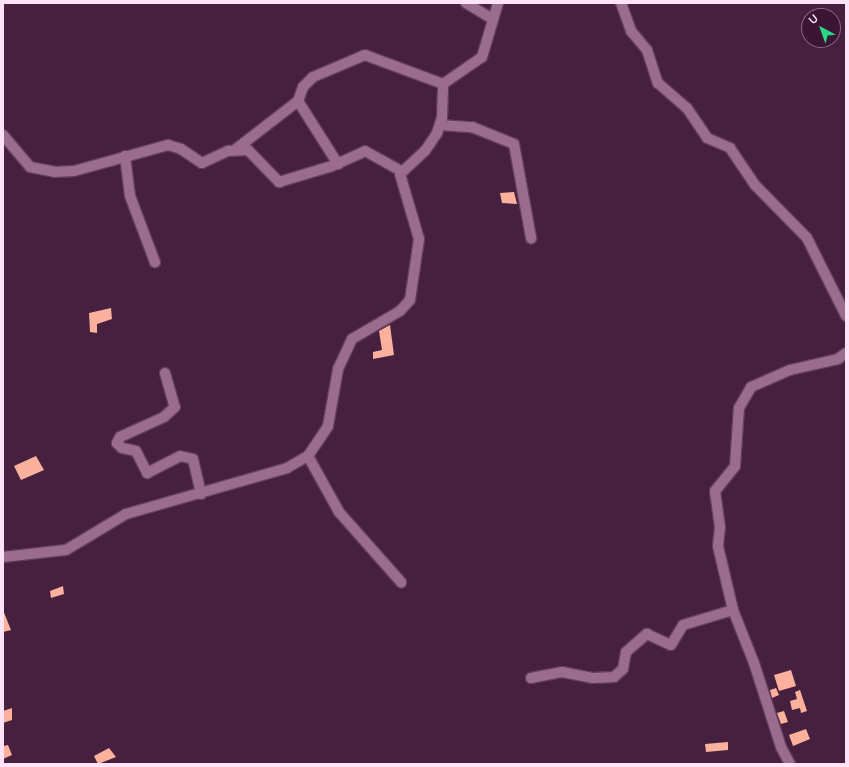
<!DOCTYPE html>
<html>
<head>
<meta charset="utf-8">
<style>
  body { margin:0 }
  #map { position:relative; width:849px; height:767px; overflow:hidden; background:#471f3f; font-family:"Nunito Sans",sans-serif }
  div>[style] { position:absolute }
  .building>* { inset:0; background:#fbb19c }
  .roads { filter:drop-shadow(1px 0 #633f5b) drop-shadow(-1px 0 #633f5b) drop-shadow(0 1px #633f5b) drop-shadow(0 -1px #633f5b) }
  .minor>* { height:10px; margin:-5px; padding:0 5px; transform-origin:5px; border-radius:5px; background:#9a6c8e }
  span { translate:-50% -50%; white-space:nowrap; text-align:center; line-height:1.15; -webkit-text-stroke:4px #3c1534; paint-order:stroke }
  .frame { position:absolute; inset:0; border:4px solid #fee3f6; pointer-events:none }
  .north { position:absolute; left:801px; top:8px; width:40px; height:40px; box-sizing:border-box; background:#3c1534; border:1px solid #8a6782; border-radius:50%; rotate:319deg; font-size:11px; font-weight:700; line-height:16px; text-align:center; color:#fee3f6 }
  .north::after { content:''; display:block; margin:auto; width:14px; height:18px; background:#29d885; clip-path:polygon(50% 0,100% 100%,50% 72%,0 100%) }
</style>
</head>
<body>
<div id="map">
  <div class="building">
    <i style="clip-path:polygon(514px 192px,517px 204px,502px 203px,500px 193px)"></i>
    <i style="clip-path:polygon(111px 308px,112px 319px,97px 324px,97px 333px,90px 332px,89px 313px)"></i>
    <i style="clip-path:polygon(390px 325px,394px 355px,373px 359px,373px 352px,382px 350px,379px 331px)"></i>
    <i style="clip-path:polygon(36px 456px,44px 470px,21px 480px,14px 466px)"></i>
    <i style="clip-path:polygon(63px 586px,64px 594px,51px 598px,50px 591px)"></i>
    <i style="clip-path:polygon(3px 610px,11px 630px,3px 632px)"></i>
    <i style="clip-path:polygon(791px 670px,796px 686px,779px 691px,774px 675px)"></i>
    <i style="clip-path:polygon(776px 688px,779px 695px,772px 698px,770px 690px)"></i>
    <i style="clip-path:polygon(800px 690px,807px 711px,801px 713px,800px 708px,792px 710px,790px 701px,797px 699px,795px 692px)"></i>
    <i style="clip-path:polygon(12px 708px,12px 720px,3px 723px,3px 711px)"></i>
    <i style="clip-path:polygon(784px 711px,788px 722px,781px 724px,777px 713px)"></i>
    <i style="clip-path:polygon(806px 729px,810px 739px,793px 746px,789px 735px)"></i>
    <i style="clip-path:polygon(728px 742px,728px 750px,706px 752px,705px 744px)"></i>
    <i style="clip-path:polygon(8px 745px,12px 755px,3px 759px,3px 746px)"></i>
    <i style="clip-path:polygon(109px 748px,116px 757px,98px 764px,94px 756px)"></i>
  </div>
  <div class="roads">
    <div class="minor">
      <i style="left:466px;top:3px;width:31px;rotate:31deg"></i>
      <i style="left:621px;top:3px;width:30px;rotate:70deg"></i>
      <i style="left:631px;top:31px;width:25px;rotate:50deg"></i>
      <i style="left:647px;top:50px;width:35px;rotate:72deg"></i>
      <i style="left:658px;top:83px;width:38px;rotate:41deg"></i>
      <i style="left:687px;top:108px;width:36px;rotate:56deg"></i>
      <i style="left:707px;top:138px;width:25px;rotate:23deg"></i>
      <i style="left:730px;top:148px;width:45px;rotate:56deg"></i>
      <i style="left:755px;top:185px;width:74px;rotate:45.5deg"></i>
      <i style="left:807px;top:238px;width:87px;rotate:63.4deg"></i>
      <i style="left:298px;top:101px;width:15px;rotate:-70deg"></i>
      <i style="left:303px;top:87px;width:14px;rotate:-45deg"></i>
      <i style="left:313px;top:77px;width:56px;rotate:-22.9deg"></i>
      <i style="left:365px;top:55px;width:83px;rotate:20.4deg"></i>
      <i style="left:440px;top:125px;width:32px;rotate:4deg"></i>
      <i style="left:472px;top:127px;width:45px;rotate:22deg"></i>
      <i style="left:514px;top:144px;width:96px;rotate:79.7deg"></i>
      <i style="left:3px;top:135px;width:42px;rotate:49.8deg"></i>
      <i style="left:30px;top:167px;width:25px;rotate:11deg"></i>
      <i style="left:55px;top:172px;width:19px;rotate:-3deg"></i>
      <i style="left:74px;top:171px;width:98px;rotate:-15.5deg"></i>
      <i style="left:168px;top:145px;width:14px;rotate:17deg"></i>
      <i style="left:181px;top:149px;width:25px;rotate:34deg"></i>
      <i style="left:202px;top:163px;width:29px;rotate:-25deg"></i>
      <i style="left:228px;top:151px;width:20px;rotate:-3deg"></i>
      <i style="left:248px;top:150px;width:45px;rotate:45.9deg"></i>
      <i style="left:279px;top:182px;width:55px;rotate:-16.8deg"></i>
      <i style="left:332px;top:166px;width:36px;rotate:-24deg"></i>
      <i style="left:365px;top:151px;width:41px;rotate:29.1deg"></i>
      <i style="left:236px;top:149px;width:78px;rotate:-37.7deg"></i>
      <i style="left:298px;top:101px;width:75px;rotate:57.6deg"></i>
      <i style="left:125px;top:156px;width:40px;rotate:82.9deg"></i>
      <i style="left:130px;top:196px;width:71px;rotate:69.3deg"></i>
      <i style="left:165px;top:373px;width:35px;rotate:74deg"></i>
      <i style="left:175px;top:407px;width:15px;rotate:138deg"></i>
      <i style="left:164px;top:417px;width:48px;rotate:155.6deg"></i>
      <i style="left:120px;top:437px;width:7px;rotate:117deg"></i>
      <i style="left:117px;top:443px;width:7px;rotate:45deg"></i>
      <i style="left:122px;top:448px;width:14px;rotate:12deg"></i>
      <i style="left:136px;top:451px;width:25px;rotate:63deg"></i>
      <i style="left:147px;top:473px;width:37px;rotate:-27deg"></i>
      <i style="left:180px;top:456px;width:13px;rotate:13deg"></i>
      <i style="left:193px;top:459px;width:36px;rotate:77deg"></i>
      <i style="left:308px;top:456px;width:64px;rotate:61deg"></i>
      <i style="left:339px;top:512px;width:94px;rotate:48.5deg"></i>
      <i style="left:3px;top:557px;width:63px;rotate:-6.3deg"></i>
      <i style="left:66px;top:550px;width:70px;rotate:-31deg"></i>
      <i style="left:126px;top:514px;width:167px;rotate:-15.9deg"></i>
      <i style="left:287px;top:468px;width:24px;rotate:-30deg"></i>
      <i style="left:308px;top:456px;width:36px;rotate:-56deg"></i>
      <i style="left:328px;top:426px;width:58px;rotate:-80deg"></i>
      <i style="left:338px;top:369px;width:33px;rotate:-65deg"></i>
      <i style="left:352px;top:339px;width:56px;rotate:-30.3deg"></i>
      <i style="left:400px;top:311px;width:15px;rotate:-48deg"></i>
      <i style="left:410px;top:300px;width:62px;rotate:-81.6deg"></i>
      <i style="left:419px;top:239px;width:68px;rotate:-106.3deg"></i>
      <i style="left:400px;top:174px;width:34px;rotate:-43deg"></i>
      <i style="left:425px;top:151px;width:22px;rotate:-56deg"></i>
      <i style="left:437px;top:133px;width:16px;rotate:-72deg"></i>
      <i style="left:442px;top:118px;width:34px;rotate:-88deg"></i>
      <i style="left:443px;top:84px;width:47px;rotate:-34.7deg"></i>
      <i style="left:482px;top:57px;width:56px;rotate:-73.5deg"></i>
      <i style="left:531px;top:678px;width:32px;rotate:-11deg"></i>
      <i style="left:562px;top:672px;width:32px;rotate:11deg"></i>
      <i style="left:593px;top:678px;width:21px;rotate:-3deg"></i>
      <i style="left:614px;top:677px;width:12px;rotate:-42deg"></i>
      <i style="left:623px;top:669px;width:17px;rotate:-80deg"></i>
      <i style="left:626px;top:652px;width:28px;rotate:-41deg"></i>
      <i style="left:647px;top:634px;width:26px;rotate:25deg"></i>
      <i style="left:671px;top:645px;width:23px;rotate:-59deg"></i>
      <i style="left:683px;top:625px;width:52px;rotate:-16.7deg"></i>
      <i style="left:790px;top:764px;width:19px;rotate:-118deg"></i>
      <i style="left:781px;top:747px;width:88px;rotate:-107.8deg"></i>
      <i style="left:754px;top:663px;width:57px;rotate:-111.6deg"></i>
      <i style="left:733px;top:610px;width:66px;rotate:-103.2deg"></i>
      <i style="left:718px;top:546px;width:19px;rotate:-84deg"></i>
      <i style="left:720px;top:527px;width:36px;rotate:-98deg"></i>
      <i style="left:715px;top:491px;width:32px;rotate:-51deg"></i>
      <i style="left:735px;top:466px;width:58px;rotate:-86.1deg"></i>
      <i style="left:739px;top:408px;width:24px;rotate:-60deg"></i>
      <i style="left:751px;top:387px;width:43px;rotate:-23.6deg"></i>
      <i style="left:790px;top:370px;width:49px;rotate:-12.9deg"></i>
      <i style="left:838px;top:359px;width:10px;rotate:-37deg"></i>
    </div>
  </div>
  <div class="frame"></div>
  <div class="north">U</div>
</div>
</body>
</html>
